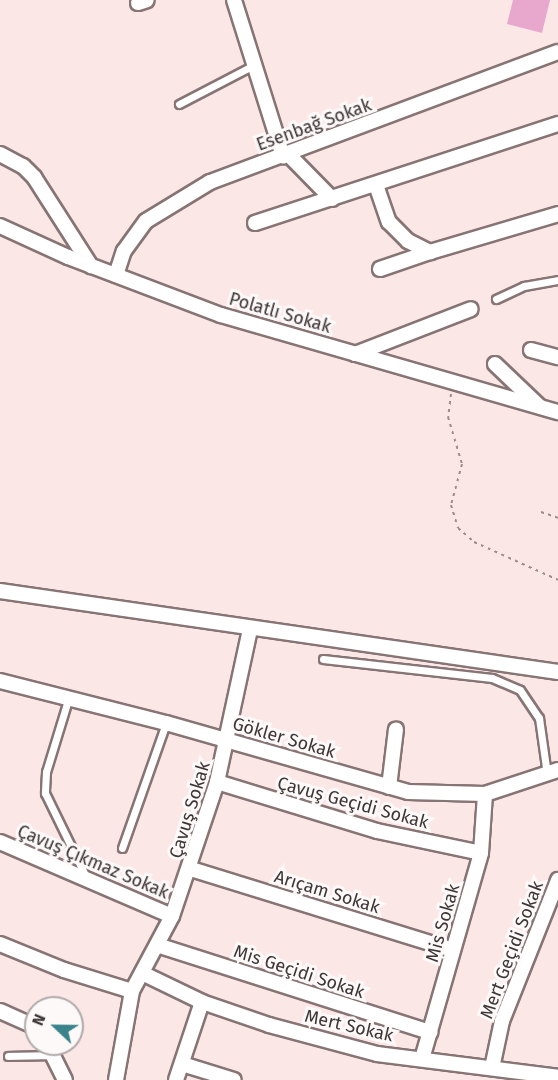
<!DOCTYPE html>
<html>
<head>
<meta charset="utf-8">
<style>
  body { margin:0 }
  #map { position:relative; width:558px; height:1080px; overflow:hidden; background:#fce7e7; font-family:"Fira Sans",sans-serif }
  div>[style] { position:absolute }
  .building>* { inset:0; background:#e8a8cd }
  .path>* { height:2px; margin-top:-1px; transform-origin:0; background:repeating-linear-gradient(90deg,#9b8d8d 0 3px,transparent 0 7.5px) }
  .roads { filter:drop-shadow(2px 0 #877474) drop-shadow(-2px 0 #877474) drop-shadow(0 2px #877474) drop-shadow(0 -2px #877474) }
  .service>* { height:7px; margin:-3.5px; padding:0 3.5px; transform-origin:3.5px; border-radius:3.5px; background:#fff }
  .minor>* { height:14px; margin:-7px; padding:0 7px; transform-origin:7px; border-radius:7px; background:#fff }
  span { translate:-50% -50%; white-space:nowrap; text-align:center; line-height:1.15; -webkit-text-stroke:6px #fdf9f9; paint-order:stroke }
  .street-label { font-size:18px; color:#3e3636 }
  .north { position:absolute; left:24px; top:996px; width:60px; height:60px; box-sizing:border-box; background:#fdf9f9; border:2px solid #b1abab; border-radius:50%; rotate:292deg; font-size:16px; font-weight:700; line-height:24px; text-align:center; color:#3e3636 }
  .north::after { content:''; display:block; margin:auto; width:21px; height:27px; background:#3b838b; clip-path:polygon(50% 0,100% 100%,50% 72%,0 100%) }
</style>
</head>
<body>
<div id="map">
  <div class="building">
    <i style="clip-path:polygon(513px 0,550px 0,542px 33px,507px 24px)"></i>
  </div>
  <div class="path">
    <i style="left:451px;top:394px;width:23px;rotate:97deg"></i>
    <i style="left:448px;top:417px;width:49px;rotate:73.4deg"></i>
    <i style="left:462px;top:464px;width:42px;rotate:105deg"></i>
    <i style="left:451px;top:505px;width:24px;rotate:73deg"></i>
    <i style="left:458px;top:528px;width:21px;rotate:41deg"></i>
    <i style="left:474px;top:542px;width:92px;rotate:24.3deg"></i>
    <i style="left:541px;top:512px;width:18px;rotate:19deg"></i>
  </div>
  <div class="roads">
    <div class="service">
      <i style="left:179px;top:104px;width:85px;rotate:-27.5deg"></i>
      <i style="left:496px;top:299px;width:31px;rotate:-25deg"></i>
      <i style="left:524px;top:286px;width:35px;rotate:-10deg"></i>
      <i style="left:323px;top:659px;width:170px;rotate:6.4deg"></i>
      <i style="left:492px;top:678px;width:30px;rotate:23deg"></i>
      <i style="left:520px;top:690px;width:34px;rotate:56deg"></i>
      <i style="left:539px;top:718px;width:57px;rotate:81.9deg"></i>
      <i style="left:68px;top:700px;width:75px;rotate:107deg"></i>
      <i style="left:46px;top:772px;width:21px;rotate:93deg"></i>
      <i style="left:45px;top:793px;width:93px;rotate:64deg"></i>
      <i style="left:122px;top:848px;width:133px;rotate:-70.6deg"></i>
      <i style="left:8px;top:1056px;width:45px;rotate:-1.3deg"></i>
    </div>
    <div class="minor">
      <i style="left:234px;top:0;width:164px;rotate:72.6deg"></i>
      <i style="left:138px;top:3px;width:9px;rotate:-18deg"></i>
      <i style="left:0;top:154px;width:26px;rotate:28deg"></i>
      <i style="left:23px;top:166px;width:16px;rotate:45deg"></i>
      <i style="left:34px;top:177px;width:106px;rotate:57.4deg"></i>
      <i style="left:288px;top:154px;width:63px;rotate:45.6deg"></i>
      <i style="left:376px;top:185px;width:39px;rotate:71deg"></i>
      <i style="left:389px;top:222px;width:27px;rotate:45deg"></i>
      <i style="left:408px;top:241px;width:25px;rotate:27deg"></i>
      <i style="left:430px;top:252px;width:134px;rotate:-16.5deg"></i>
      <i style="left:255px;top:223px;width:319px;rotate:-18.1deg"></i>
      <i style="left:0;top:226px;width:75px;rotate:24.5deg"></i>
      <i style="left:68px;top:257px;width:164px;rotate:20.8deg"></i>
      <i style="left:221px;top:315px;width:351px;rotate:16.1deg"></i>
      <i style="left:380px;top:269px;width:53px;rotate:-18.8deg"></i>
      <i style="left:116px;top:275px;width:25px;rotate:-72deg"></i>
      <i style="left:124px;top:251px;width:37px;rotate:-54deg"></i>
      <i style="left:146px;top:221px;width:75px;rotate:-31.4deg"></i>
      <i style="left:210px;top:182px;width:371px;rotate:-20.5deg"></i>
      <i style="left:531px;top:350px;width:28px;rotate:15deg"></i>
      <i style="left:355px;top:354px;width:124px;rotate:-21.2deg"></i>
      <i style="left:495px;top:364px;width:61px;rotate:43.7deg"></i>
      <i style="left:0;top:591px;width:564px;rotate:8.26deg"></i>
      <i style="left:0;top:681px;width:171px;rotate:14.2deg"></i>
      <i style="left:166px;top:723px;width:252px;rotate:15.9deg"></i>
      <i style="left:408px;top:792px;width:77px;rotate:1.5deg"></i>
      <i style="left:485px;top:794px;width:77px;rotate:-18.2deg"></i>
      <i style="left:217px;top:782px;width:167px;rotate:17deg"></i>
      <i style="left:377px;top:831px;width:106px;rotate:11.9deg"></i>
      <i style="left:389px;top:787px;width:58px;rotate:-83.1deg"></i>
      <i style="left:0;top:842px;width:187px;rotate:23.3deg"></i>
      <i style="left:191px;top:869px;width:274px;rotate:17.2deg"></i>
      <i style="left:0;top:944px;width:69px;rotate:22.1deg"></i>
      <i style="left:64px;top:970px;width:71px;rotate:17.2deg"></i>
      <i style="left:157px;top:945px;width:287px;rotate:17.7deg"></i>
      <i style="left:142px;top:973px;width:67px;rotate:25.8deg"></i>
      <i style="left:202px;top:1002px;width:71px;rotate:18.9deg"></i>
      <i style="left:269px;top:1025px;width:112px;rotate:15deg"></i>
      <i style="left:377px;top:1054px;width:182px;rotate:7.2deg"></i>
      <i style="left:0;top:1011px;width:39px;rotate:24deg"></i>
      <i style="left:47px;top:1044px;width:40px;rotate:63.4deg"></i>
      <i style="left:422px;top:1059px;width:214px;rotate:-74deg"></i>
      <i style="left:481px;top:853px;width:59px;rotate:-86.1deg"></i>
      <i style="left:182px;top:1064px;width:54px;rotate:17.1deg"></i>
      <i style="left:492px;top:1068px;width:48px;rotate:-78deg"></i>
      <i style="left:502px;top:1021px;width:152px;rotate:-68.3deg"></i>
      <i style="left:116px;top:1080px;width:90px;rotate:-79.8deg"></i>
      <i style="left:132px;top:991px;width:85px;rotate:-61.9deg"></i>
      <i style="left:172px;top:916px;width:141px;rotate:-71.4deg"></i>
      <i style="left:217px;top:782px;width:157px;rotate:-77.8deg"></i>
      <i style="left:176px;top:1080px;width:82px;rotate:-71.6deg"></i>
    </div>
  </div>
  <div class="street-label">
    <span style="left:314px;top:125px;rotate:-20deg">Esenbağ Sokak</span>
    <span style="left:280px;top:313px;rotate:16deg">Polatlı Sokak</span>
    <span style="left:284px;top:738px;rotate:16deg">Gökler Sokak</span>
    <span style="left:353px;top:803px;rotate:15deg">Çavuş Geçidi Sokak</span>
    <span style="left:190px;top:810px;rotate:-73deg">Çavuş Sokak</span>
    <span style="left:93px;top:862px;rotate:23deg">Çavuş Çıkmaz Sokak</span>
    <span style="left:327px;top:892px;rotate:17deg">Arıçam Sokak</span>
    <span style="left:443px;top:923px;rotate:-74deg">Mis Sokak</span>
    <span style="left:512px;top:950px;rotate:-69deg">Mert Geçidi Sokak</span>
    <span style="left:299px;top:972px;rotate:18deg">Mis Geçidi Sokak</span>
    <span style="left:349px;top:1026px;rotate:13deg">Mert Sokak</span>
  </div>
  <div class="north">N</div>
</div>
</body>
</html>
